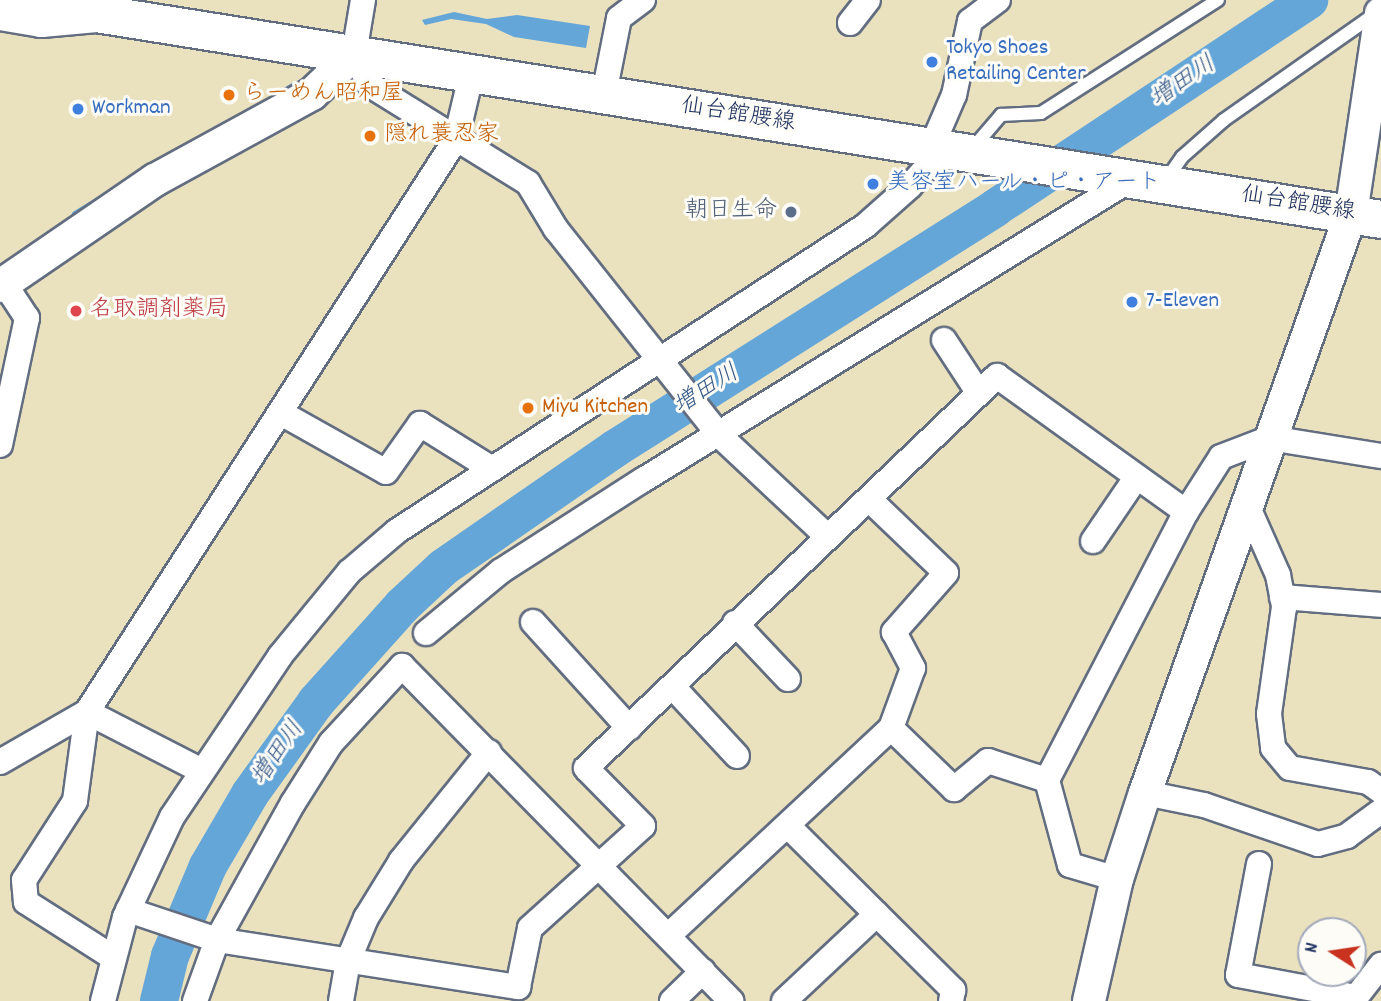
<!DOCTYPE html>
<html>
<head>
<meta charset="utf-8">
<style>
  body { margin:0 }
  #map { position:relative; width:1381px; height:1001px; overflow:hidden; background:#eae1bf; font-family:Dekko,"Klee One",sans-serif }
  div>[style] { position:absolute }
  .water>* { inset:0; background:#64a6d8 }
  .stream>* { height:6px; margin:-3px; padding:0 3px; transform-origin:3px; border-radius:3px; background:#64a6d8 }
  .river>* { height:38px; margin:-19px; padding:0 19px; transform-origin:19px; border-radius:19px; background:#64a6d8 }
  .roads { filter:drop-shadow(2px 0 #636d80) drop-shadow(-2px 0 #636d80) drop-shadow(0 2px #636d80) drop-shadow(0 -2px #636d80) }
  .service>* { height:12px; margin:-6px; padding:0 6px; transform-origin:6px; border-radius:6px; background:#fff }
  .minor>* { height:24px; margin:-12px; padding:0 12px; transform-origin:12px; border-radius:12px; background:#fff }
  .tertiary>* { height:32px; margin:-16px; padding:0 16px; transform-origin:16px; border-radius:16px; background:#fff }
  .secondary>* { height:37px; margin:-18.5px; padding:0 18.5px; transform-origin:18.5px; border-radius:18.5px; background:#fff }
  .dots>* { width:19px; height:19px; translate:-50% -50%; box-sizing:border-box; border:4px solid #fdfcf7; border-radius:50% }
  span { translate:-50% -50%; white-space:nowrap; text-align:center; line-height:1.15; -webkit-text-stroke:6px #fdfcf7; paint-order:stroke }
  .shop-label { font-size:23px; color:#366cbe }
  .left { translate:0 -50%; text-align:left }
  .food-label { font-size:23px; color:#c56008 }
  .street-label { font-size:23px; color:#1b2f5e }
  .service-label { font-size:23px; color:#4e5e75 }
  .right { translate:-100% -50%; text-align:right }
  .health-label { font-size:23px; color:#be3a42 }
  .water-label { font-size:24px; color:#355989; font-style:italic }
  .north { position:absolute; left:1297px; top:917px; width:70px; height:70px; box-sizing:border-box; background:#fdfcf7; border:2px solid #a3aaba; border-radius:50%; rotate:282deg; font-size:19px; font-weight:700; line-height:28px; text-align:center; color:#1b2f5e }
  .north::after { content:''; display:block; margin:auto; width:24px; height:32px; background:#c8321e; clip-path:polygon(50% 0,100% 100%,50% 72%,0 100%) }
</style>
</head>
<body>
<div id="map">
  <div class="water">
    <i style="clip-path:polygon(454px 12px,487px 19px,517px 15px,590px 26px,586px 48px,514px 37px,486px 24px,451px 19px,425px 25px,422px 20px)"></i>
  </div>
  <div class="stream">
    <i style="left:273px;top:98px;width:26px;rotate:-31deg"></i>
    <i style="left:75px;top:214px;width:26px;rotate:-31deg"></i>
  </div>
  <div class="river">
    <i style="left:159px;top:1001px;width:46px;rotate:-76.3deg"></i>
    <i style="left:170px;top:956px;width:98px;rotate:-67.1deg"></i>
    <i style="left:208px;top:866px;width:83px;rotate:-59.7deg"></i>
    <i style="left:250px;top:794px;width:113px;rotate:-54.3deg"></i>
    <i style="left:316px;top:702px;width:129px;rotate:-48.1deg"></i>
    <i style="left:402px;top:606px;width:57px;rotate:-42.9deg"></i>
    <i style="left:444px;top:567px;width:209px;rotate:-34.7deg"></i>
    <i style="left:616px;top:448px;width:449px;rotate:-32.3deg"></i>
    <i style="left:995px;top:208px;width:377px;rotate:-33.5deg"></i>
  </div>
  <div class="roads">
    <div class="service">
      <i style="left:972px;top:149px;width:45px;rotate:-49.5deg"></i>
      <i style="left:1001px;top:115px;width:40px;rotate:-2.9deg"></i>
      <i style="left:1041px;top:113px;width:210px;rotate:-32.6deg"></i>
      <i style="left:1166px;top:180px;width:28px;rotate:-55deg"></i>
      <i style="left:1182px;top:157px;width:56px;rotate:-41.4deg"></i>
      <i style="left:1224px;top:120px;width:184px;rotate:-35.1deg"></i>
    </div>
    <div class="minor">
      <i style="left:363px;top:0;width:55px;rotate:99.5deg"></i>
      <i style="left:354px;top:54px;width:35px;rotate:63deg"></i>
      <i style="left:370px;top:85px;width:186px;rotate:31.8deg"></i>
      <i style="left:528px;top:183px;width:54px;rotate:58.7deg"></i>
      <i style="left:556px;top:229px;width:263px;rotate:51.6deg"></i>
      <i style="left:719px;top:435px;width:146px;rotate:43.1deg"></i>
      <i style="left:850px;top:23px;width:29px;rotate:-52deg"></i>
      <i style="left:604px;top:94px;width:77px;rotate:-78.8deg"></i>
      <i style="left:619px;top:18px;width:30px;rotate:-37deg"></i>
      <i style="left:932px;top:146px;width:56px;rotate:-66.7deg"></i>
      <i style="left:954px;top:95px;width:76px;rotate:-77.8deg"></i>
      <i style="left:970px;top:21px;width:35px;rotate:-37deg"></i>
      <i style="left:944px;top:340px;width:62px;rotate:56.8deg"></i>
      <i style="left:281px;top:413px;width:120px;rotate:29.3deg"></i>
      <i style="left:386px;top:472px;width:59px;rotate:-54.7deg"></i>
      <i style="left:420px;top:424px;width:85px;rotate:32deg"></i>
      <i style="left:0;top:445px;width:130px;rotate:-78deg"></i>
      <i style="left:27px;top:318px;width:42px;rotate:-123.3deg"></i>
      <i style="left:870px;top:500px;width:105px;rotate:43.8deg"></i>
      <i style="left:946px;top:573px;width:79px;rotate:131.4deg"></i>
      <i style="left:894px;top:632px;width:41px;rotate:62.2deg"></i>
      <i style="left:913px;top:668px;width:64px;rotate:110.1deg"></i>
      <i style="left:1247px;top:505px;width:77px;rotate:66.1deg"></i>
      <i style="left:1278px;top:575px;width:33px;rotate:79deg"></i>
      <i style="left:1284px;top:607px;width:108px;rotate:98deg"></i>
      <i style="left:1269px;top:714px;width:34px;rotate:83deg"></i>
      <i style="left:1273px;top:748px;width:26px;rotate:50deg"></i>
      <i style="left:1290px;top:768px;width:79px;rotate:10.2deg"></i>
      <i style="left:1368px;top:782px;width:16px;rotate:35deg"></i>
      <i style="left:1093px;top:541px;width:76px;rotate:-55.7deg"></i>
      <i style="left:1282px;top:597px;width:99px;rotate:4.6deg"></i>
      <i style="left:533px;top:622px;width:143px;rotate:47.8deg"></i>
      <i style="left:735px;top:623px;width:77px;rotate:46.6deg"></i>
      <i style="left:426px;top:633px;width:97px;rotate:-39.6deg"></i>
      <i style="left:501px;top:571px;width:169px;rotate:-32.7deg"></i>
      <i style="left:643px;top:480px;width:576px;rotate:-31.65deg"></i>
      <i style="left:673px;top:687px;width:94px;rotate:47.2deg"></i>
      <i style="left:0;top:762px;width:100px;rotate:-29.9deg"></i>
      <i style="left:87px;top:712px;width:90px;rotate:97.7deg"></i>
      <i style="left:75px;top:801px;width:94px;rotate:122.8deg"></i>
      <i style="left:24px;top:880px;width:22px;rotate:85deg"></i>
      <i style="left:26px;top:902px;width:104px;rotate:32.5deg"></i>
      <i style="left:200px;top:770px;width:127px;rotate:-152.8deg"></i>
      <i style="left:87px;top:712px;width:682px;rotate:-57.22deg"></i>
      <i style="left:456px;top:139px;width:69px;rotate:-76.6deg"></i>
      <i style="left:1047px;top:780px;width:302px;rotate:-62.6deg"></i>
      <i style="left:1145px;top:793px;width:60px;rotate:11.5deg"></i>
      <i style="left:1204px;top:805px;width:120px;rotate:18.9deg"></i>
      <i style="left:1318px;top:844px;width:30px;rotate:-15deg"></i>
      <i style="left:1347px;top:836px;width:42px;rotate:-36.3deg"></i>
      <i style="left:788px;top:826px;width:233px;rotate:44.8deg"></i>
      <i style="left:953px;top:990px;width:11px;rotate:100deg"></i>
      <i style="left:1259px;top:864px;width:113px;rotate:100.7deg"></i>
      <i style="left:1238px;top:975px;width:120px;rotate:10.6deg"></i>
      <i style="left:128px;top:910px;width:94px;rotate:18.6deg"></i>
      <i style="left:217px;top:940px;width:305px;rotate:8.9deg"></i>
      <i style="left:518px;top:987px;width:60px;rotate:-78.5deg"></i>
      <i style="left:530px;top:928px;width:152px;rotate:-42.1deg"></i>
      <i style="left:643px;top:826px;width:81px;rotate:-134.5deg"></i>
      <i style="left:586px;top:768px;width:568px;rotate:-43.64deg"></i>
      <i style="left:997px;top:376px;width:233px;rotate:35.7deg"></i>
      <i style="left:1186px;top:512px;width:65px;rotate:-57.5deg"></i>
      <i style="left:1221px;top:457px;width:53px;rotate:-21.2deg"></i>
      <i style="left:1270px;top:438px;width:112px;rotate:9.2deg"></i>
      <i style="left:669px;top:935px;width:304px;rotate:-43deg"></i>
      <i style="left:891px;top:728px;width:88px;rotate:44.1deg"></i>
      <i style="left:954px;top:789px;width:44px;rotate:-39.5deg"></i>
      <i style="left:988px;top:761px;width:62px;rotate:17.9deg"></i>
      <i style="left:1047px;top:780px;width:88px;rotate:74.9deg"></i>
      <i style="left:1070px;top:865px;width:49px;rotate:16.6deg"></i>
      <i style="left:103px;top:1001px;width:87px;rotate:-75.3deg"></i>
      <i style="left:125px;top:917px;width:110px;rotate:-64.8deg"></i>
      <i style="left:172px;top:817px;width:194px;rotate:-56.1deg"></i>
      <i style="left:280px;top:656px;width:109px;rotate:-50.6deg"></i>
      <i style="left:349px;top:572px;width:63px;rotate:-40.5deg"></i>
      <i style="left:397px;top:531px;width:559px;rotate:-33.09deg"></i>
      <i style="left:865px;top:226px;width:60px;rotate:-41.6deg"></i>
      <i style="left:910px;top:186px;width:51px;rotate:-48.2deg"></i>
      <i style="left:195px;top:1001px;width:65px;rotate:-70.2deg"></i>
      <i style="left:217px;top:940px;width:157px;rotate:-61deg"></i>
      <i style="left:293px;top:803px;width:71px;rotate:-57.7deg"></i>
      <i style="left:331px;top:743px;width:105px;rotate:-47.3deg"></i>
      <i style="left:402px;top:666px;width:470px;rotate:45.5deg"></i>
      <i style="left:341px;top:1001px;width:41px;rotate:-80.1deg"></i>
      <i style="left:348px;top:961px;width:47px;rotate:-67.3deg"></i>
      <i style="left:366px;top:918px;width:67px;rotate:-58.4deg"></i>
      <i style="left:401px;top:861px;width:140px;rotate:-51.1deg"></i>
      <i style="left:672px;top:1001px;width:43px;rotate:-44.1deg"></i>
      <i style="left:784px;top:1001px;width:127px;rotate:-43.1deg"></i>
      <i style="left:1353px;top:1001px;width:46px;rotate:-52.1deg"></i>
    </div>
    <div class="tertiary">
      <i style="left:0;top:286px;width:188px;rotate:-34.4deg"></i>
      <i style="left:155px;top:180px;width:179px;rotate:-28.7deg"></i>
      <i style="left:312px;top:94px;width:58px;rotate:-43.6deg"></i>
      <i style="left:1089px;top:1001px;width:125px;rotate:-77.1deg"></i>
      <i style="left:1117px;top:879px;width:90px;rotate:-72deg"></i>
      <i style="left:1145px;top:793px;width:615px;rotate:-70.42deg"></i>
      <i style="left:1351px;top:214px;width:203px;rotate:-81.5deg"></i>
    </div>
    <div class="secondary">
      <i style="left:0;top:11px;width:42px;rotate:9.7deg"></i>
      <i style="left:41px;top:18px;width:55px;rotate:-5.2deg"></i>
      <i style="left:96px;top:13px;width:1301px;rotate:9.11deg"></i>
    </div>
  </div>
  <div class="dots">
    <i style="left:932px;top:62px;background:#3f7fe0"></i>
    <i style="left:229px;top:95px;background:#e8710a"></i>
    <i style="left:78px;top:109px;background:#3f7fe0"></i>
    <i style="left:370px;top:136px;background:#e8710a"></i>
    <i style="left:873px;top:184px;background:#3f7fe0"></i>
    <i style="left:791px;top:212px;background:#5c6f8a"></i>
    <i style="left:1132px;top:302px;background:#3f7fe0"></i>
    <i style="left:76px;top:311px;background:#e0444e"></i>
    <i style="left:528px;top:408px;background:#e8710a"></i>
  </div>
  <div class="shop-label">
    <span class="left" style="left:946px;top:62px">Tokyo Shoes<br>Retailing Center</span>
    <span class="left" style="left:92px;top:109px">Workman</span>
    <span class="left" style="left:887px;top:184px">美容室ハール・ピ・アート</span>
    <span class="left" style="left:1146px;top:302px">7-Eleven</span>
  </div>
  <div class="food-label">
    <span class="left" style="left:243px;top:95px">らーめん昭和屋</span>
    <span class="left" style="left:384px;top:136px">隠れ蓑忍家</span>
    <span class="left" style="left:542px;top:408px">Miyu Kitchen</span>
  </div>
  <div class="street-label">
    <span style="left:738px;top:116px;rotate:9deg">仙台館腰線</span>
    <span style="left:1298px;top:205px;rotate:9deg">仙台館腰線</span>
  </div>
  <div class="service-label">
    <span class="right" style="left:777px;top:212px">朝日生命</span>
  </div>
  <div class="health-label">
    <span class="left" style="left:90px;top:311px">名取調剤薬局</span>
  </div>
  <div class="water-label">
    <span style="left:1184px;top:83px;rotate:-34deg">増田川</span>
    <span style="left:707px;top:391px;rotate:-32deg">増田川</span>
    <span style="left:279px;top:754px;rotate:-55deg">増田川</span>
  </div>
  <div class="north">N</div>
</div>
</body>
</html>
